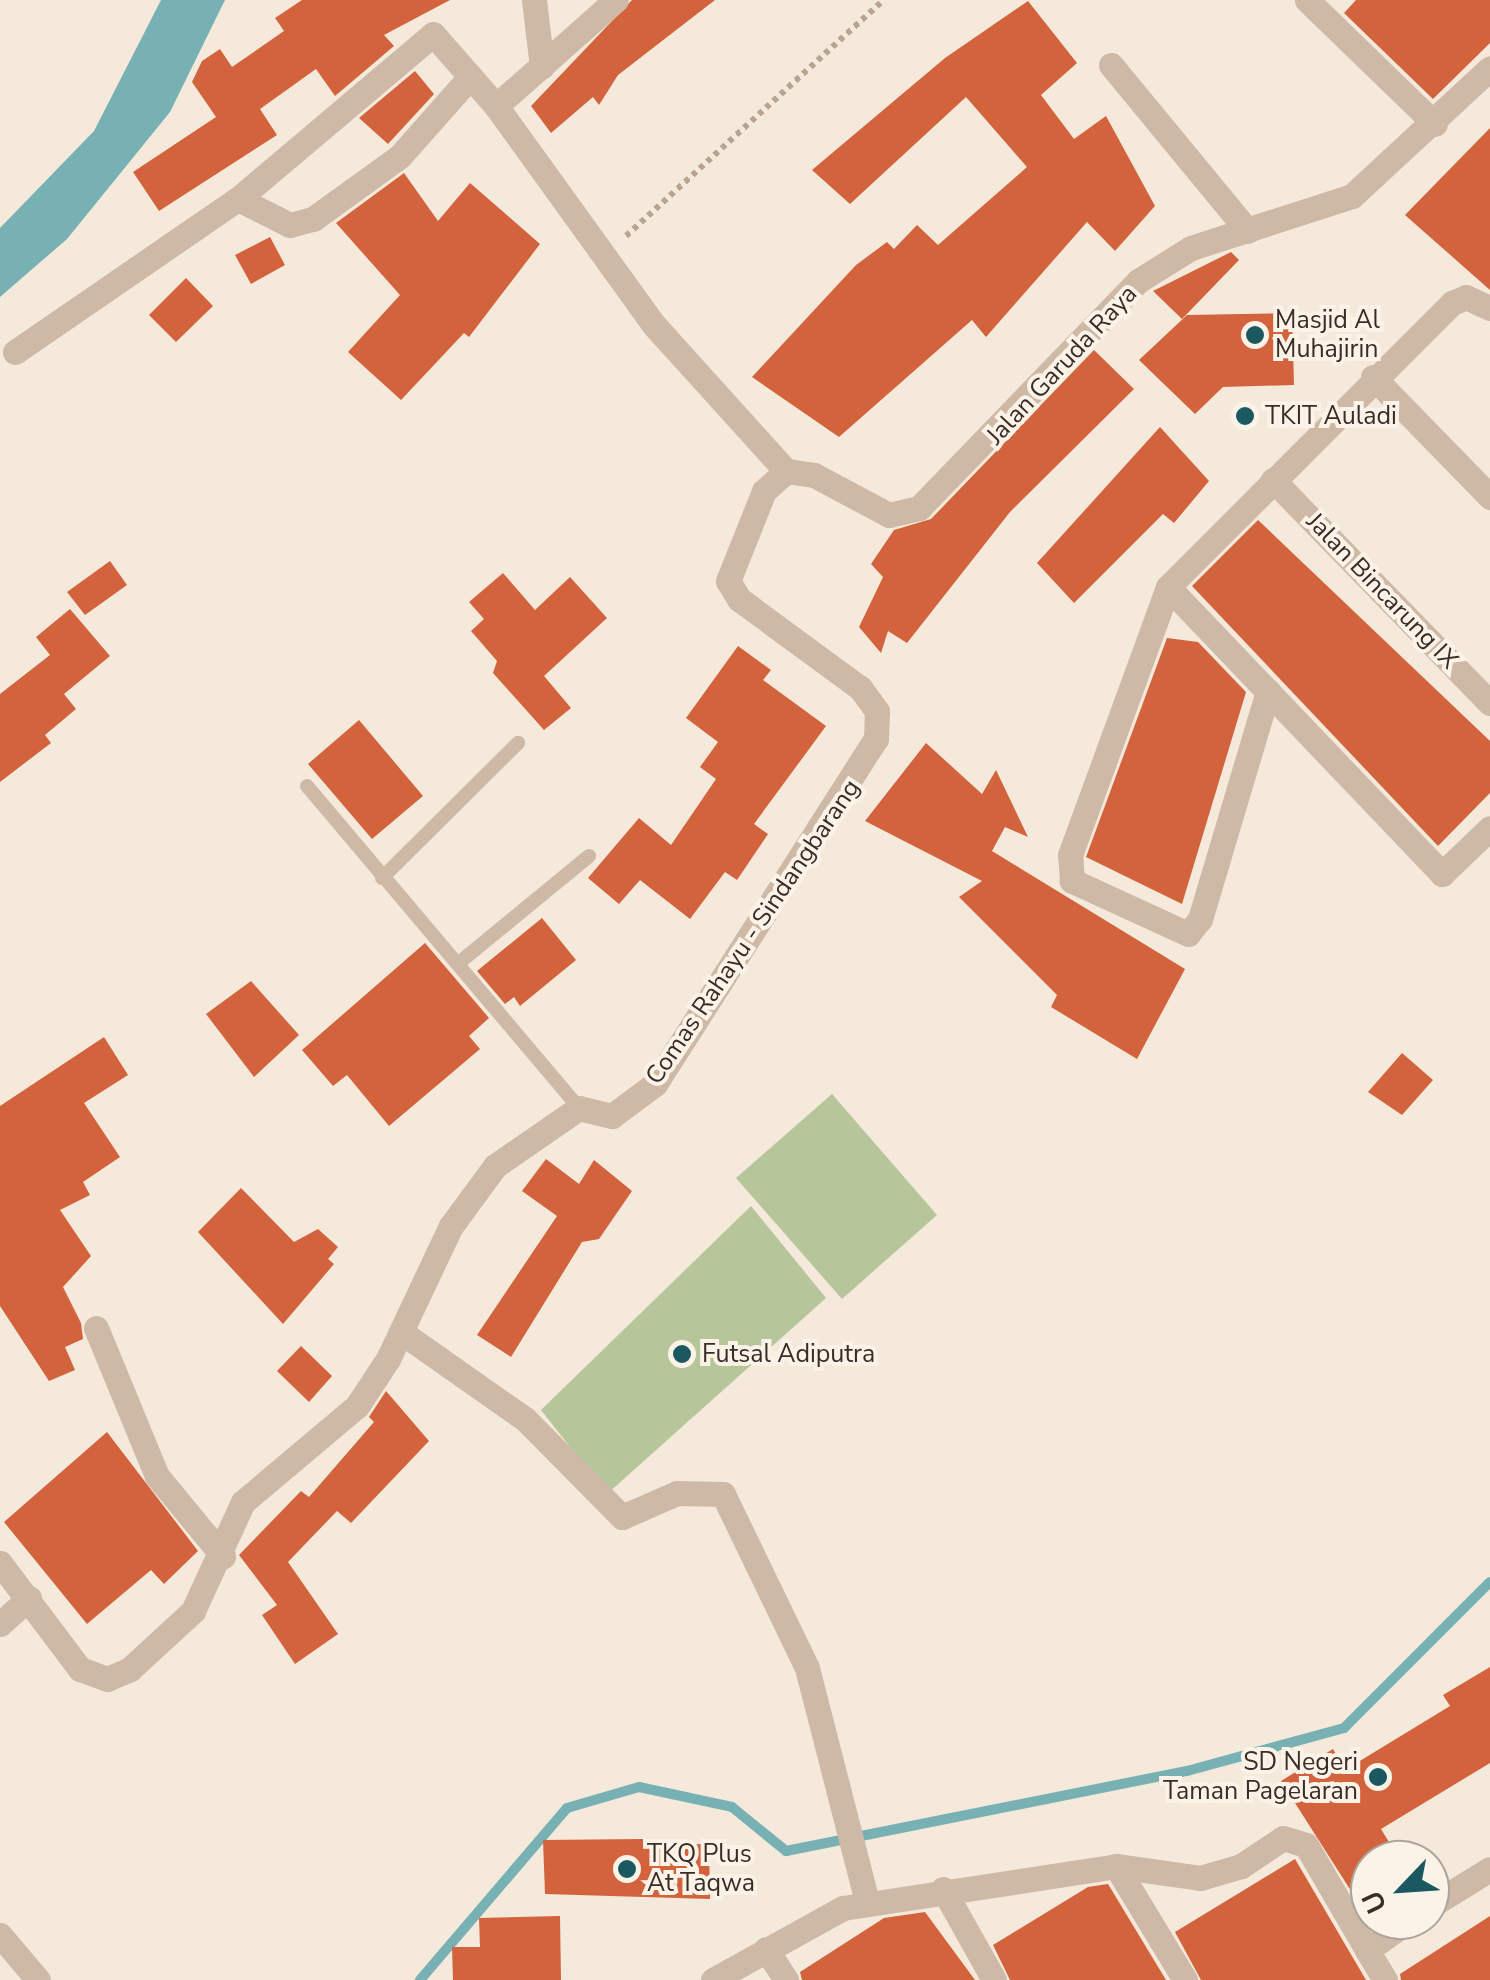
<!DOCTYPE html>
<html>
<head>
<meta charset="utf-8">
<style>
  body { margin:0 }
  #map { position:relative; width:1490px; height:1980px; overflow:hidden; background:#f4e9db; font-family:"Nunito Sans",sans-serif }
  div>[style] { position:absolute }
  .green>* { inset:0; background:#b6c59a }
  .water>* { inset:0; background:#77b1b4 }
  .stream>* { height:10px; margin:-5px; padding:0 5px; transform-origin:5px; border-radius:5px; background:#77b1b4 }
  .building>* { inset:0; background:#d2633c }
  .path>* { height:6px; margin-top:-3px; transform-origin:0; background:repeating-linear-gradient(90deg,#baa390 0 5px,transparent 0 10px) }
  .service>* { height:14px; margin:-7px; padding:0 7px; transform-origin:7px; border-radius:7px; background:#ceb9a6 }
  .minor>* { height:25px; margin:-12.5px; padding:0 12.5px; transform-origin:12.5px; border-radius:12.5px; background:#ceb9a6 }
  .dots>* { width:28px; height:28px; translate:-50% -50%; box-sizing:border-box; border:5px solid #fbf3e8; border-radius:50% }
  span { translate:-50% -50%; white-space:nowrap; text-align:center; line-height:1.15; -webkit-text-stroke:8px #fbf3e8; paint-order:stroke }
  .poi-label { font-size:25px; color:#392d27 }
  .left { translate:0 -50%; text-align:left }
  .right { translate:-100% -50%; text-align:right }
  .street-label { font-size:25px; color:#392d27 }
  .north { position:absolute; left:1350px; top:1840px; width:100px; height:100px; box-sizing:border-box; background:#fbf3e8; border:2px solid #ada49b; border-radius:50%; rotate:245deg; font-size:28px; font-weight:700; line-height:40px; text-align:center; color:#392d27 }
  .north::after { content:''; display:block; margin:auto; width:35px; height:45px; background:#19595f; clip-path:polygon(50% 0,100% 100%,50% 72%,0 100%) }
</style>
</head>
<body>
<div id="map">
  <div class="green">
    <i style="clip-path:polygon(832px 1094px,937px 1215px,842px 1299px,736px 1178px)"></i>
    <i style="clip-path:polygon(751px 1206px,826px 1298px,607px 1494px,541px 1410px)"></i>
  </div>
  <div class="water">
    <i style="clip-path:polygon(161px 0,225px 0,170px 112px,67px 239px,0 297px,0 228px,94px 131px)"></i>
  </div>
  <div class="stream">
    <i style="left:420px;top:1980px;width:226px;rotate:-49.5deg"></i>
    <i style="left:567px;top:1808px;width:75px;rotate:-16.3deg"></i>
    <i style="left:639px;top:1787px;width:95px;rotate:12.1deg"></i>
    <i style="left:732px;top:1807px;width:70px;rotate:39.2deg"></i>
    <i style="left:786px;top:1851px;width:409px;rotate:-11.3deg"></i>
    <i style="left:1187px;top:1771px;width:163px;rotate:-15.3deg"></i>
    <i style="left:1344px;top:1728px;width:206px;rotate:-45deg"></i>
  </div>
  <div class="building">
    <i style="clip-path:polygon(302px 0,450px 0,384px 35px,394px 46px,335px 96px,316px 69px,260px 109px,277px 135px,159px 211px,133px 172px,216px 117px,192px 82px,202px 61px,220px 49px,232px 67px,284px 31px,275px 18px)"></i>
    <i style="clip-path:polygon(632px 0,715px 0,618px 75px,599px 105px,593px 97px,551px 133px,531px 106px)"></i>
    <i style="clip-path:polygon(1356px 0,1490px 0,1490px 43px,1433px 99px,1344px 13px)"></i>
    <i style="clip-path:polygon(1028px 1px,1077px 63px,1041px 95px,1074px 139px,1106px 116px,1155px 206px,1115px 251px,1087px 222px,986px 337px,972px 320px,839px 437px,752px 377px,856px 265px,887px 242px,894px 249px,917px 225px,938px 245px,1027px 167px,966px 97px,850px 204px,812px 170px,945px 58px)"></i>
    <i style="clip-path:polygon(415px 71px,434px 94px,388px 144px,359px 118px)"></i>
    <i style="clip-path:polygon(1490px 128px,1490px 290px,1405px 215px)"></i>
    <i style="clip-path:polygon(404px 173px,438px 221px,470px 183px,540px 244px,469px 337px,464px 333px,401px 400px,348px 352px,400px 295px,336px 223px)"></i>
    <i style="clip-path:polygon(270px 237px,285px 265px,251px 284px,235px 255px)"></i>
    <i style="clip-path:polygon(1231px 252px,1239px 260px,1182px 319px,1153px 291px)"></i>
    <i style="clip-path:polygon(186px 278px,213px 306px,176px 342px,149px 315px)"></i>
    <i style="clip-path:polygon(1292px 313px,1294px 385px,1223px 387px,1195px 414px,1139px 360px,1187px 315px)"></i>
    <i style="clip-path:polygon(1094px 350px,1134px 389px,1010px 512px,907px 643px,888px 631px,881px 653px,859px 627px,883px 577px,871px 564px,894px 530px,931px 519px)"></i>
    <i style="clip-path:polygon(1160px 427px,1209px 481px,1174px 523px,1163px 514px,1074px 603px,1037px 563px)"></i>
    <i style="clip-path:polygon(1258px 520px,1490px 741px,1490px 793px,1438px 846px,1192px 586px)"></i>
    <i style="clip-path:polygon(110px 561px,127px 585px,85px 615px,67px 592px)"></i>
    <i style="clip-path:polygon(503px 573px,535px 610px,570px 577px,607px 618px,544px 676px,571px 708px,544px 730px,493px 673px,497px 661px,471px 631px,484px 619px,469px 602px)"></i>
    <i style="clip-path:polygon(70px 609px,110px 656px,64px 694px,76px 709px,45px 735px,51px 743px,0 782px,0 694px,50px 655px,36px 637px)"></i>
    <i style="clip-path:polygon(1167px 638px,1198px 642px,1246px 692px,1182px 904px,1086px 857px)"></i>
    <i style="clip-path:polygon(738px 646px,771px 670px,763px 680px,826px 726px,754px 824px,768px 834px,737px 880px,725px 872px,690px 919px,640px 880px,619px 904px,588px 878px,639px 818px,671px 845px,716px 779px,700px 767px,718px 742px,686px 718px)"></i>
    <i style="clip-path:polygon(359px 720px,423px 796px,372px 839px,308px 764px)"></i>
    <i style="clip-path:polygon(926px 743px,982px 794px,996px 770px,1028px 837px,1005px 827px,992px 851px,1185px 969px,1137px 1059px,1051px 1007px,1057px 995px,959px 897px,982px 881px,865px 821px)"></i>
    <i style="clip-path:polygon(542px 918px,576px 960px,520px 1006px,514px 997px,505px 1004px,477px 971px)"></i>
    <i style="clip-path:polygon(425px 943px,489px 1018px,469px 1036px,480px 1049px,389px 1126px,347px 1075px,333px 1086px,302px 1050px)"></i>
    <i style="clip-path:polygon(251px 981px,299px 1035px,254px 1077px,206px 1014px)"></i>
    <i style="clip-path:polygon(104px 1037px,128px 1075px,84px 1103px,120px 1157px,83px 1182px,90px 1195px,60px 1210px,91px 1256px,63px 1287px,81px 1323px,83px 1339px,65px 1347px,75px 1370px,49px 1381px,0 1306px,0 1106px)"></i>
    <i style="clip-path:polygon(1402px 1053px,1433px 1080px,1402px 1115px,1368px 1092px)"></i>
    <i style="clip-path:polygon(546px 1159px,579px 1184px,594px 1160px,632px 1191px,599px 1239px,582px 1242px,511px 1357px,477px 1335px,557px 1216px,522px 1191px)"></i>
    <i style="clip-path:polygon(241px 1188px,294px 1242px,318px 1229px,338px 1247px,328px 1259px,334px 1264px,283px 1324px,198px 1232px)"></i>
    <i style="clip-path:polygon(301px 1346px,332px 1376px,309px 1402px,277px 1371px)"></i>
    <i style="clip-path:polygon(386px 1391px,429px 1441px,351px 1523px,337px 1511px,288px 1562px,338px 1634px,295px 1664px,262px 1615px,277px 1605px,239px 1555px,301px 1491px,309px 1497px,374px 1422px,369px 1417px)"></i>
    <i style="clip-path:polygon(107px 1432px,198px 1551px,164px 1584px,151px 1570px,87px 1624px,4px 1522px)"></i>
    <i style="clip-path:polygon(1490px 1667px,1490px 1763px,1381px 1829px,1400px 1860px,1370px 1860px,1370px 1884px,1353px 1894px,1281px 1781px,1333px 1749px,1345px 1770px,1450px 1706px,1443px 1695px)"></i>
    <i style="clip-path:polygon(643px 1839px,644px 1845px,709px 1844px,710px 1899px,545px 1894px,543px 1840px)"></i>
    <i style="clip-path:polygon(1295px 1859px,1366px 1980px,1201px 1980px,1175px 1932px)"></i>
    <i style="clip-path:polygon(1108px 1884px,1166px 1980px,1010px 1980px,993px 1945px,1088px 1887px)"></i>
    <i style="clip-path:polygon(925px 1912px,975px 1980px,802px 1980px,800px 1972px,884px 1918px)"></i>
    <i style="clip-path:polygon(560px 1916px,561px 1980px,453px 1980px,452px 1947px,480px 1947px,479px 1918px)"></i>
    <i style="clip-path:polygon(1490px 1916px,1490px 1980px,1401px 1980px,1400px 1974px)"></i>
  </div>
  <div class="path">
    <i style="left:626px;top:236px;width:350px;rotate:-42.5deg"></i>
  </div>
  <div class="service">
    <i style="left:307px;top:786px;width:422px;rotate:49.8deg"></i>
    <i style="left:382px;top:878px;width:192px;rotate:-44.8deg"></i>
    <i style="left:460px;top:962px;width:167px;rotate:-39.4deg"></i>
  </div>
  <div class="minor">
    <i style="left:534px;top:0;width:67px;rotate:83.2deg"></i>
    <i style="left:1307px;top:0;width:178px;rotate:44.1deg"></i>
    <i style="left:1111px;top:65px;width:215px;rotate:50.5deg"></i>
    <i style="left:496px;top:106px;width:160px;rotate:-41.5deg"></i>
    <i style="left:238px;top:199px;width:58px;rotate:26.6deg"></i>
    <i style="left:290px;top:225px;width:24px;rotate:-15deg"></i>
    <i style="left:313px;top:219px;width:107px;rotate:-35.9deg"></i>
    <i style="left:400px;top:156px;width:106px;rotate:-48.5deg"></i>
    <i style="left:15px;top:352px;width:270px;rotate:-34.5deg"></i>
    <i style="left:238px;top:199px;width:255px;rotate:-40.2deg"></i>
    <i style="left:433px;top:34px;width:96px;rotate:48.8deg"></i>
    <i style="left:496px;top:106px;width:270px;rotate:54.2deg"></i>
    <i style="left:654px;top:325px;width:197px;rotate:47.9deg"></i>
    <i style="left:1373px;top:377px;width:168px;rotate:45.7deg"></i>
    <i style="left:786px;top:471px;width:28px;rotate:8deg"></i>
    <i style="left:814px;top:475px;width:85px;rotate:28.1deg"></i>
    <i style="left:889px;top:515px;width:31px;rotate:-13deg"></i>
    <i style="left:919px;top:508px;width:315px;rotate:-46deg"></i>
    <i style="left:1138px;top:281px;width:62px;rotate:-31.9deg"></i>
    <i style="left:1191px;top:248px;width:169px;rotate:-17.9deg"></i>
    <i style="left:1352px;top:196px;width:188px;rotate:-42.8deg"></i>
    <i style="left:1273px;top:480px;width:311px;rotate:45.8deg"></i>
    <i style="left:1168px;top:587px;width:397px;rotate:46.3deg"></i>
    <i style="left:1442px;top:874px;width:66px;rotate:-43.8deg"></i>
    <i style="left:1268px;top:691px;width:238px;rotate:106.6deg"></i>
    <i style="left:1200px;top:919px;width:19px;rotate:129deg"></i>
    <i style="left:1188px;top:934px;width:128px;rotate:-155.4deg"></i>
    <i style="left:1072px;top:881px;width:26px;rotate:-94deg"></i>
    <i style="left:1070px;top:855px;width:285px;rotate:-69.9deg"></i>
    <i style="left:1168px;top:587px;width:402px;rotate:-45deg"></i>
    <i style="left:1452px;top:303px;width:15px;rotate:-23deg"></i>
    <i style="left:1466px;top:297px;width:26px;rotate:25deg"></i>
    <i style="left:96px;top:1328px;width:160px;rotate:67.6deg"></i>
    <i style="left:157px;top:1476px;width:104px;rotate:50.5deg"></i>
    <i style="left:401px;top:1332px;width:151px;rotate:35.1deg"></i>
    <i style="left:525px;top:1419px;width:138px;rotate:45.3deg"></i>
    <i style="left:622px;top:1517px;width:60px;rotate:-23.6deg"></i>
    <i style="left:677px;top:1493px;width:46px;rotate:1.2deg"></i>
    <i style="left:723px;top:1494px;width:193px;rotate:64.2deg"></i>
    <i style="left:807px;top:1668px;width:242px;rotate:75.6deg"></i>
    <i style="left:0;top:1563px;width:133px;rotate:53deg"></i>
    <i style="left:80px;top:1669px;width:29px;rotate:20deg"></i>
    <i style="left:107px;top:1679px;width:25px;rotate:-23deg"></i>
    <i style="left:130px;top:1669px;width:86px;rotate:-42.6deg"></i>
    <i style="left:193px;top:1611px;width:120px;rotate:-65.4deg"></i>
    <i style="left:243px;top:1502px;width:149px;rotate:-40.1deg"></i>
    <i style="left:357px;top:1406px;width:56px;rotate:-56.6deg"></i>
    <i style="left:388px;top:1359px;width:147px;rotate:-64.7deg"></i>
    <i style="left:451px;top:1226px;width:74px;rotate:-53.7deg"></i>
    <i style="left:495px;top:1166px;width:102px;rotate:-34.6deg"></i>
    <i style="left:579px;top:1108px;width:34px;rotate:14deg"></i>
    <i style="left:612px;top:1116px;width:54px;rotate:-36.7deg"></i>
    <i style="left:655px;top:1084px;width:410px;rotate:-57.4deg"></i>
    <i style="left:876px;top:739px;width:28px;rotate:-88deg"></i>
    <i style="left:877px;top:711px;width:29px;rotate:-126deg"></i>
    <i style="left:860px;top:688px;width:150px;rotate:-143.7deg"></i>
    <i style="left:739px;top:599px;width:21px;rotate:-121deg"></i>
    <i style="left:728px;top:581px;width:97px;rotate:-68.2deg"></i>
    <i style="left:764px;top:491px;width:30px;rotate:-42deg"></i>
    <i style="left:0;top:1624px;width:39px;rotate:-42deg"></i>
    <i style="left:1116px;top:1866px;width:133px;rotate:58.8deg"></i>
    <i style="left:943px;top:1889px;width:104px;rotate:60.7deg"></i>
    <i style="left:1430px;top:1906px;width:70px;rotate:-31.7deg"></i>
    <i style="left:0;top:1935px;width:59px;rotate:49.8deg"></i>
    <i style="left:766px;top:1949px;width:37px;rotate:57deg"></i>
    <i style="left:1367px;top:1950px;width:35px;rotate:59deg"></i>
    <i style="left:713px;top:1980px;width:149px;rotate:-29deg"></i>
    <i style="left:843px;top:1908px;width:276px;rotate:-8.7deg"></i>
    <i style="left:1116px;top:1866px;width:85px;rotate:8.1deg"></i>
    <i style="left:1200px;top:1878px;width:43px;rotate:-16.3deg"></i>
    <i style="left:1241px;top:1866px;width:50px;rotate:-33.7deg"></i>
    <i style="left:1283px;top:1838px;width:24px;rotate:17deg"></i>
    <i style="left:1306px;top:1845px;width:121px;rotate:59.8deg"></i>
    <i style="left:1367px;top:1950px;width:52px;rotate:-34.9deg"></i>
  </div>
  <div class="dots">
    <i style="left:1255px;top:335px;background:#19595f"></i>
    <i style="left:1245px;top:416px;background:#19595f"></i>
    <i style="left:682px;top:1354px;background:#19595f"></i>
    <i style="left:1378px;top:1777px;background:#19595f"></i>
    <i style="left:627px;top:1869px;background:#19595f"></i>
  </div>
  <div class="poi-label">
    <span class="left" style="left:1275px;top:335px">Masjid Al<br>Muhajirin</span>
    <span class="left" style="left:1265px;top:416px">TKIT Auladi</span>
    <span class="left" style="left:702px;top:1354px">Futsal Adiputra</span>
    <span class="right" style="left:1358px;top:1777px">SD Negeri<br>Taman Pagelaran</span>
    <span class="left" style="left:647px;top:1869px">TKQ Plus<br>At Taqwa</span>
  </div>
  <div class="street-label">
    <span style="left:1062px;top:365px;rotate:-47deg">Jalan Garuda Raya</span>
    <span style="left:1382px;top:591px;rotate:46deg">Jalan Bincarung IX</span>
    <span style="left:753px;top:932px;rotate:-56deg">Comas Rahayu - Sindangbarang</span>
  </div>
  <div class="north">U</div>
</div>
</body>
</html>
